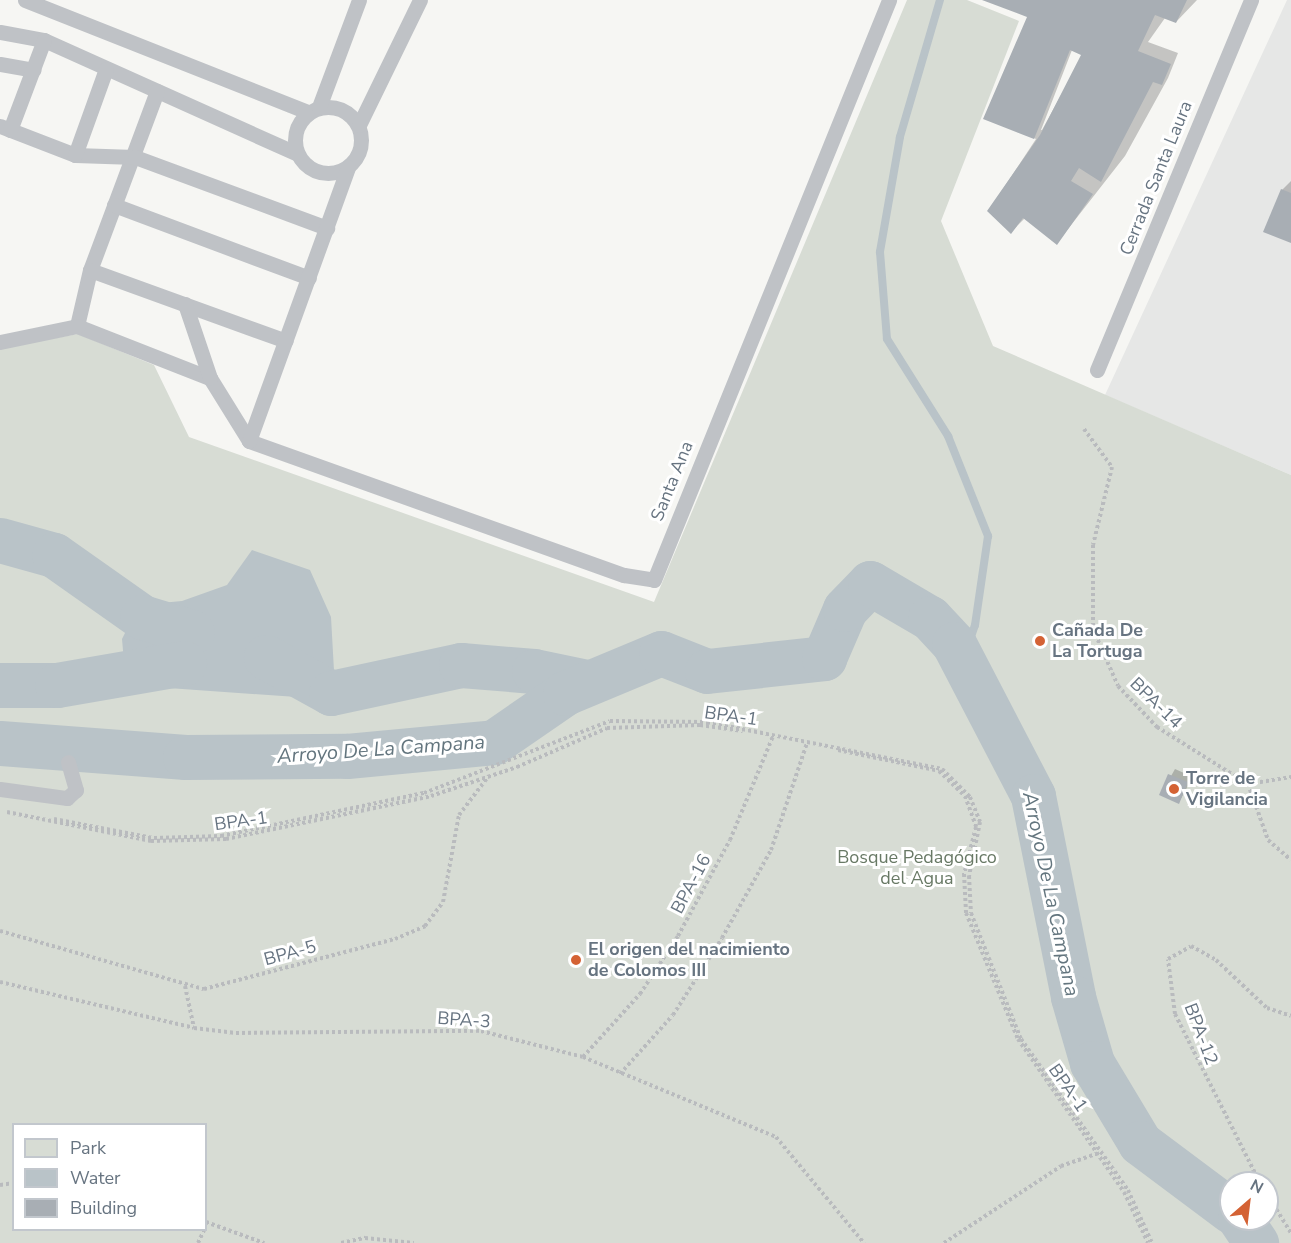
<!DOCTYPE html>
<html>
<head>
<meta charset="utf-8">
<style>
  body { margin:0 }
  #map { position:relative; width:1291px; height:1243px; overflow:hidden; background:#f6f6f3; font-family:"Nunito Sans",sans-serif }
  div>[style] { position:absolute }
  .built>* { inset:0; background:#e6e7e6 }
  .green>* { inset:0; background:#d7dcd4 }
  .water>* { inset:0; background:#b9c3c8 }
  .shadow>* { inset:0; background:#0003 }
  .stream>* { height:8px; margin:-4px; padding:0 4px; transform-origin:4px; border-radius:4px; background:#b9c3c8 }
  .river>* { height:45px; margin:-22.5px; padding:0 22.5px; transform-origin:22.5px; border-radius:22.5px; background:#b9c3c8 }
  .building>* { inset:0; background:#a8aeb4 }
  .path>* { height:4px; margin-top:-2px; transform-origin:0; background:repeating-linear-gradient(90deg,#b9bbbe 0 3px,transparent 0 6px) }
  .service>* { height:15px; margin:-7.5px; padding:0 7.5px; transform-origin:7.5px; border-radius:7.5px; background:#bfc2c6 }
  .service>.ring { margin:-7.5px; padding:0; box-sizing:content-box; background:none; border:15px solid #bfc2c6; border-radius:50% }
  .dots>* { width:16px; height:16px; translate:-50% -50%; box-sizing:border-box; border:3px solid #fff; border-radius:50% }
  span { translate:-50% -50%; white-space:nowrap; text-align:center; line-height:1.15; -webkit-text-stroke:6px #fff; paint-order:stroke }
  .street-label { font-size:18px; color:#677481 }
  .poi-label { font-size:18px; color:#677481; font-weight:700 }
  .left { translate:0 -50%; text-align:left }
  .park-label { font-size:18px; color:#687965 }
  .water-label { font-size:20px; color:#63757e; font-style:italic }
  .legend { position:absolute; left:12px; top:1123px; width:195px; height:108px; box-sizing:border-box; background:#fff; border:2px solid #c2c7cd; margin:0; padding:8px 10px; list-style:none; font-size:18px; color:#677481 }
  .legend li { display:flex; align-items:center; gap:12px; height:30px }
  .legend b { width:30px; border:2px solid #c2c7cd }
  .north { position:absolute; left:1219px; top:1171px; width:60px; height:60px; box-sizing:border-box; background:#fff; border:2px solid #c2c7cd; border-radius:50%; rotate:28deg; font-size:16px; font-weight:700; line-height:24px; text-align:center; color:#677481 }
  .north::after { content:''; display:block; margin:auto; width:21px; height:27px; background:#d46234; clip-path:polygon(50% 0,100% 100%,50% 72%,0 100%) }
</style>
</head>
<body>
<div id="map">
  <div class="built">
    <i style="clip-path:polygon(1287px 0,1291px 0,1291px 475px,1105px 395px)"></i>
  </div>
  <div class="green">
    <i style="clip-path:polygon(evenodd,907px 0,967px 0,1019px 21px,941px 221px,993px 346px,1291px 475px,1291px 1243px,0 1243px,0 348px,78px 334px,154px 365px,189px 437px,654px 602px,907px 0,14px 1124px,206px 1124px,206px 1230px,14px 1230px,14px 1124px,907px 0,1231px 1183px,1267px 1183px,1267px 1219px,1231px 1219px,1231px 1183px)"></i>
  </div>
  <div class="water">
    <i style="clip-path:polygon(252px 550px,310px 570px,331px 617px,334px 671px,311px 698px,126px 685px,122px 639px,139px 605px,182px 601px,227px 585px)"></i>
  </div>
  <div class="shadow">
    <i style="clip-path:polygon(evenodd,986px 0,1197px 0,1176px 22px,1165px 18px,1148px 42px,1178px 53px,1168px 78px,1125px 156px,1057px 243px,1025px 218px,1011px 232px,989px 210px,1036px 139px,985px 118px,1029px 16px,986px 0,1072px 50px,1084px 53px,1042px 130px,1041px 130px,1072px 50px)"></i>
    <i style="clip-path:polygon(1291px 181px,1291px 242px,1282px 190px)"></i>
    <i style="clip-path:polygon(1175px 769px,1193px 777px,1179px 802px,1161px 794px)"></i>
  </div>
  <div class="stream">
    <i style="left:940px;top:0;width:143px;rotate:106.3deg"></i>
    <i style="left:900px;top:137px;width:117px;rotate:99.9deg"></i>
    <i style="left:880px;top:252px;width:87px;rotate:85.4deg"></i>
    <i style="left:887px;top:339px;width:115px;rotate:57.8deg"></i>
    <i style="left:948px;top:436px;width:108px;rotate:68.2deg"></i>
    <i style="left:988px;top:536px;width:90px;rotate:98.3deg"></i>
    <i style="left:975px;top:625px;width:37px;rotate:109deg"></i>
  </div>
  <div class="river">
    <i style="left:0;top:540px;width:56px;rotate:15.5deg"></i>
    <i style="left:54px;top:555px;width:108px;rotate:35.2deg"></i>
    <i style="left:142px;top:617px;width:52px;rotate:16.7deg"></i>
    <i style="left:266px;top:657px;width:74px;rotate:29deg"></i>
    <i style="left:331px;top:693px;width:133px;rotate:-12.2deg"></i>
    <i style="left:461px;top:665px;width:73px;rotate:4.7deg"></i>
    <i style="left:534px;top:671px;width:54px;rotate:11.7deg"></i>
    <i style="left:0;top:685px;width:57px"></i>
    <i style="left:57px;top:685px;width:129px;rotate:-9.8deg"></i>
    <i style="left:0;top:743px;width:186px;rotate:4.3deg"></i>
    <i style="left:185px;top:757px;width:162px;rotate:-0.4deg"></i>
    <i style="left:347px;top:756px;width:148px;rotate:-5.4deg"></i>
    <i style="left:494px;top:742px;width:86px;rotate:-34.6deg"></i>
    <i style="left:565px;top:693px;width:104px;rotate:-22.6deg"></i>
    <i style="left:661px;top:653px;width:49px;rotate:21.4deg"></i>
    <i style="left:707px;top:671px;width:118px;rotate:-6.3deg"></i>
    <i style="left:824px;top:658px;width:53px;rotate:-66.8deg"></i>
    <i style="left:845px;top:609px;width:36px;rotate:-46deg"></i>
    <i style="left:870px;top:583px;width:69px;rotate:30.3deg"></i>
    <i style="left:930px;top:618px;width:35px;rotate:47deg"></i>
    <i style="left:954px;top:644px;width:171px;rotate:62.5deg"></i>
    <i style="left:1033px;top:796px;width:205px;rotate:78.7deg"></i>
    <i style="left:1073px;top:997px;width:69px;rotate:73.9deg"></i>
    <i style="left:1092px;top:1063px;width:93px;rotate:59deg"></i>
    <i style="left:1140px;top:1143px;width:114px;rotate:36.8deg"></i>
    <i style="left:1240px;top:1219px;width:29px;rotate:56deg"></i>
  </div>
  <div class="building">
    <i style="clip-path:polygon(982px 0,1187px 0,1176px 23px,1155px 15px,1138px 51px,1171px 64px,1162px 85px,1153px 82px,1101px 182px,1079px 168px,1071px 181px,1093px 194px,1057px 245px,1023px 218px,1011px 234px,987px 211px,1040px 135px,1081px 55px,1070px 50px,1034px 139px,983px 119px,1027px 17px)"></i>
    <i style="clip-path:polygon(1281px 189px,1291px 193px,1291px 243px,1263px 232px)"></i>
    <i style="clip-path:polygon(1168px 774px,1188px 782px,1179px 804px,1159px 795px)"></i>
  </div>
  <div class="path">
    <i style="left:1084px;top:429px;width:47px;rotate:53.6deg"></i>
    <i style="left:1112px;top:467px;width:80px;rotate:103.7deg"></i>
    <i style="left:1093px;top:545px;width:84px;rotate:90deg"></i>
    <i style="left:1093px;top:629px;width:62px;rotate:66.3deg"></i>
    <i style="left:1118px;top:686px;width:57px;rotate:46.4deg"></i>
    <i style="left:1157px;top:727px;width:107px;rotate:32.1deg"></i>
    <i style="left:1248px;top:784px;width:44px;rotate:-9.2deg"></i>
    <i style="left:838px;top:750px;width:103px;rotate:11.7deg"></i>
    <i style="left:939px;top:771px;width:36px;rotate:44deg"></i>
    <i style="left:965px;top:796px;width:33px;rotate:70deg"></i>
    <i style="left:976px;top:827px;width:49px;rotate:104.3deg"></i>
    <i style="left:964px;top:874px;width:39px;rotate:87deg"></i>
    <i style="left:966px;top:913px;width:136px;rotate:67.6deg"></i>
    <i style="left:1018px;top:1039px;width:186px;rotate:55.3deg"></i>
    <i style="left:1124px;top:1192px;width:56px;rotate:64.8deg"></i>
    <i style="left:1248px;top:784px;width:59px;rotate:70.3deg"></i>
    <i style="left:1268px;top:840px;width:30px;rotate:41deg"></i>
    <i style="left:7px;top:812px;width:147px;rotate:11.4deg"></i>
    <i style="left:151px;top:841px;width:75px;rotate:-1.5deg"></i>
    <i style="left:226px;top:839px;width:209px;rotate:-11.8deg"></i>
    <i style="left:431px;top:796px;width:91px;rotate:-18.6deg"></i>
    <i style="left:517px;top:767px;width:98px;rotate:-23.4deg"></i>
    <i style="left:607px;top:728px;width:93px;rotate:-1.8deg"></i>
    <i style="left:700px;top:725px;width:43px;rotate:7.9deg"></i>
    <i style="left:54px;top:819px;width:102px;rotate:10.8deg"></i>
    <i style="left:154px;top:838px;width:67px;rotate:-1.7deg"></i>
    <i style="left:221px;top:836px;width:208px;rotate:-12deg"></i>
    <i style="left:424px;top:793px;width:199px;rotate:-21.2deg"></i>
    <i style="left:610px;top:721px;width:97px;rotate:0.6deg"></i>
    <i style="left:707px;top:722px;width:240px;rotate:11.3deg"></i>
    <i style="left:942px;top:769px;width:40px;rotate:45deg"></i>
    <i style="left:970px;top:797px;width:27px;rotate:68deg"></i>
    <i style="left:980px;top:822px;width:55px;rotate:101.5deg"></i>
    <i style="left:969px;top:876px;width:37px;rotate:87deg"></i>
    <i style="left:971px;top:913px;width:136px;rotate:68.4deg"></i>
    <i style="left:1021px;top:1039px;width:185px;rotate:54.7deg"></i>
    <i style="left:1128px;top:1190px;width:58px;rotate:65.6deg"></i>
    <i style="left:0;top:931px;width:212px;rotate:15.9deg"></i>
    <i style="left:204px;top:989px;width:197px;rotate:-14.7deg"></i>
    <i style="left:395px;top:939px;width:33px;rotate:-23deg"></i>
    <i style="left:425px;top:926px;width:30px;rotate:-53deg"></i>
    <i style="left:443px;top:902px;width:88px;rotate:-79.6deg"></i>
    <i style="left:459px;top:815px;width:48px;rotate:-52.7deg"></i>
    <i style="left:0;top:982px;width:199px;rotate:13.3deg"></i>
    <i style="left:194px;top:1028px;width:42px;rotate:6.8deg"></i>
    <i style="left:236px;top:1033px;width:245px;rotate:-0.5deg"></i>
    <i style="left:481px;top:1031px;width:105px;rotate:14.3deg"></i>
    <i style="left:583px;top:1057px;width:209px;rotate:22.5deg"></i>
    <i style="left:776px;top:1137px;width:138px;rotate:50.3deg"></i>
    <i style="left:185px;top:986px;width:43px;rotate:77.9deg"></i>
    <i style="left:583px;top:1057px;width:85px;rotate:-47.9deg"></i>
    <i style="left:640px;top:994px;width:69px;rotate:-56.8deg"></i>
    <i style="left:678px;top:936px;width:109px;rotate:-61.6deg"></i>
    <i style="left:730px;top:840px;width:113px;rotate:-67.5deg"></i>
    <i style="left:620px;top:1074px;width:79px;rotate:-48.1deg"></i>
    <i style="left:673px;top:1015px;width:91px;rotate:-57.5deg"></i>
    <i style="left:722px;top:938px;width:101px;rotate:-60.9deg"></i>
    <i style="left:771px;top:850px;width:113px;rotate:-71.4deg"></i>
    <i style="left:1260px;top:1183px;width:189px;rotate:-116.7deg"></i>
    <i style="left:1175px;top:1014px;width:55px;rotate:-97.3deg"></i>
    <i style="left:1168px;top:959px;width:26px;rotate:-29deg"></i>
    <i style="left:1191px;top:946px;width:29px;rotate:29deg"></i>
    <i style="left:1216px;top:960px;width:70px;rotate:43.3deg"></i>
    <i style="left:1267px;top:1008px;width:25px;rotate:18deg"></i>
    <i style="left:0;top:1185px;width:14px;rotate:-8deg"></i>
    <i style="left:1267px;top:1194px;width:46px;rotate:58.4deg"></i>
    <i style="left:206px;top:1222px;width:62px;rotate:19.9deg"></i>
    <i style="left:198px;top:1243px;width:14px;rotate:-65deg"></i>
    <i style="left:341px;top:1243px;width:25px;rotate:-12deg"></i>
    <i style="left:365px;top:1238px;width:49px;rotate:5.8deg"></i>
    <i style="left:944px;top:1243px;width:140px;rotate:-33.3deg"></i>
    <i style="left:1061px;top:1166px;width:39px;rotate:-19deg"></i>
  </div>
  <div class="service">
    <i style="left:25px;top:0;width:304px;rotate:21.6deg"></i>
    <i style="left:0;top:32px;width:45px;rotate:10.3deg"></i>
    <i style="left:44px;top:40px;width:278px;rotate:24.2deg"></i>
    <i style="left:0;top:64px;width:34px;rotate:10deg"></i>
    <i style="left:157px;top:91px;width:191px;rotate:110.5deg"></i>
    <i style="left:90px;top:270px;width:57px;rotate:103.1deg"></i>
    <i style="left:77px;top:326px;width:143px;rotate:21.4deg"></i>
    <i style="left:210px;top:378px;width:74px;rotate:58.2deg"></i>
    <i class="ring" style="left:295px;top:107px;width:51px;height:51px"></i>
    <i style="left:319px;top:107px;width:114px;rotate:-69.5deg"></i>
    <i style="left:359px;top:125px;width:139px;rotate:-64deg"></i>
    <i style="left:0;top:126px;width:80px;rotate:21.1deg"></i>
    <i style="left:75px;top:155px;width:60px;rotate:1.9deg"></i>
    <i style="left:135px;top:157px;width:205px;rotate:20.3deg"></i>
    <i style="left:10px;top:130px;width:96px;rotate:-69.3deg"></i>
    <i style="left:75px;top:155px;width:91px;rotate:-70.2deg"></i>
    <i style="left:114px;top:205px;width:208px;rotate:20.5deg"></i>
    <i style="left:90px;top:270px;width:208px;rotate:19.9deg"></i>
    <i style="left:185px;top:304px;width:78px;rotate:71.3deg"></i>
    <i style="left:0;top:342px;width:79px;rotate:-11.7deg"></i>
    <i style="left:1097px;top:370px;width:401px;rotate:-67.4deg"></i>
    <i style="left:249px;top:441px;width:398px;rotate:19.7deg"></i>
    <i style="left:624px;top:575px;width:30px;rotate:9deg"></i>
    <i style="left:654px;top:580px;width:626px;rotate:-67.94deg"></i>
    <i style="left:249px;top:441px;width:291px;rotate:-70.1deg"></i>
    <i style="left:0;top:789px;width:68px;rotate:7.7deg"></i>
    <i style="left:67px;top:798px;width:12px;rotate:-42deg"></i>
    <i style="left:76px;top:790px;width:29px;rotate:-106deg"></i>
  </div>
  <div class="dots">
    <i style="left:1040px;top:641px;background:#d46234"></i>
    <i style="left:1174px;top:789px;background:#d46234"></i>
    <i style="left:576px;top:960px;background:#d46234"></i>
  </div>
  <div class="street-label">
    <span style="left:1156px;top:178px;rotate:-68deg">Cerrada Santa Laura</span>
    <span style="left:672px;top:481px;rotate:-68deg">Santa Ana</span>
    <span style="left:1156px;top:703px;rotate:44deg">BPA-14</span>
    <span style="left:731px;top:716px;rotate:8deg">BPA-1</span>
    <span style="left:241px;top:821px;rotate:-8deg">BPA-1</span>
    <span style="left:691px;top:884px;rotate:-62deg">BPA-16</span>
    <span style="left:290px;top:953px;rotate:-15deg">BPA-5</span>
    <span style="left:464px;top:1020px;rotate:4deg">BPA-3</span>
    <span style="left:1201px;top:1034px;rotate:69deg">BPA-12</span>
    <span style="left:1068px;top:1088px;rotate:55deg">BPA-1</span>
  </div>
  <div class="poi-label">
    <span class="left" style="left:1052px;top:641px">Cañada De<br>La Tortuga</span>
    <span class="left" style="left:1186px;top:789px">Torre de<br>Vigilancia</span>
    <span class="left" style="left:588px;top:960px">El origen del nacimiento<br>de Colomos III</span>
  </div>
  <div class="park-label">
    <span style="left:917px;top:868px">Bosque Pedagógico<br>del Agua</span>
  </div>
  <div class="water-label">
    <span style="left:381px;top:749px;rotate:-4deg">Arroyo De La Campana</span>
    <span style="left:1051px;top:894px;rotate:78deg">Arroyo De La Campana</span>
  </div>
  <ul class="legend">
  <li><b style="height:16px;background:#d7dcd4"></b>Park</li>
  <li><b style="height:16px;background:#b9c3c8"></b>Water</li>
  <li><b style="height:16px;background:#a8aeb4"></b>Building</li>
  </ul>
  <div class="north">N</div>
</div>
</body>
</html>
